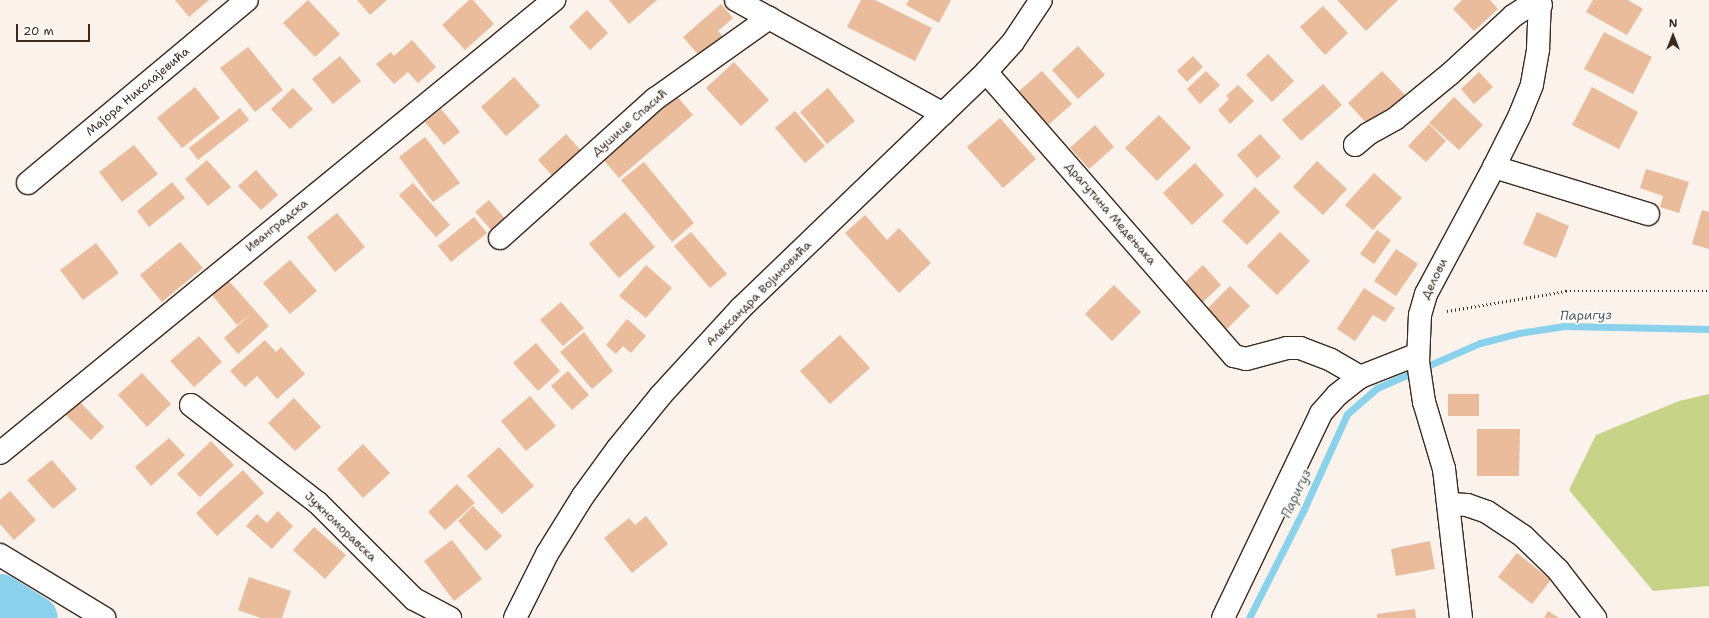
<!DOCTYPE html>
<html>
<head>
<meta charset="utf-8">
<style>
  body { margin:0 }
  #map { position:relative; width:1709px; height:618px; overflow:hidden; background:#fbf2eb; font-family:"Shantell Sans",sans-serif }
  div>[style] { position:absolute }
  .green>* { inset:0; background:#c7d488 }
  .stream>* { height:7px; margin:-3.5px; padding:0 3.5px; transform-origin:3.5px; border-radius:3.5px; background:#8ad2ec }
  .river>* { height:45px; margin:-22.5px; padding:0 22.5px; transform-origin:22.5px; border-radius:22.5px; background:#8ad2ec }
  .building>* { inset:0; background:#ebbc9b }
  .path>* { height:2.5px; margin-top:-1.25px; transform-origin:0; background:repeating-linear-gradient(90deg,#3b2a1e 0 1px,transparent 0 4px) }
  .roads { filter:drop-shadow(1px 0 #3b2a1e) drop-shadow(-1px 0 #3b2a1e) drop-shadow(0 1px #3b2a1e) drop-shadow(0 -1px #3b2a1e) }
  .minor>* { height:22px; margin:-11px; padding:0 11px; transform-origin:11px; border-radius:11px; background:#fff }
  span { translate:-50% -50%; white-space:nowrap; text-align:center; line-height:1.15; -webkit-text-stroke:3px #fff; paint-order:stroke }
  .street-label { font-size:12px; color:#3b2a1e }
  .water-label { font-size:13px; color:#535c5c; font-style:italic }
  .north { position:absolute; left:1653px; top:16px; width:40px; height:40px; -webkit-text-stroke:3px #fff; paint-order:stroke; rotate:0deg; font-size:11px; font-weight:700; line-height:16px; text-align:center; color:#3b2a1e }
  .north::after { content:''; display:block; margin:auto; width:14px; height:18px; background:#3b2a1e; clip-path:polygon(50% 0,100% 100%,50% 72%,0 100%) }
  .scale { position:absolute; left:16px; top:24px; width:74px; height:18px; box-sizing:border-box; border:2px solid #3b2a1e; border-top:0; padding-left:5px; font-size:12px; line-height:14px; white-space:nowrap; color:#3b2a1e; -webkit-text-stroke:3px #fff; paint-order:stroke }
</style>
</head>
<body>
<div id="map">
  <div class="green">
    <i style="clip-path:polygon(1709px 394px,1709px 586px,1653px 591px,1569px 490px,1596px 435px,1679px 401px)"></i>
  </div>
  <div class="stream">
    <i style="left:1249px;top:618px;width:122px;rotate:-63.2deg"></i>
    <i style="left:1304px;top:509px;width:104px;rotate:-65.6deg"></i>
    <i style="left:1347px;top:414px;width:40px;rotate:-41deg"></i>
    <i style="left:1377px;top:388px;width:112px;rotate:-23.6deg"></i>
    <i style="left:1480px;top:343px;width:40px;rotate:-14.4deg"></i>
    <i style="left:1519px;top:333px;width:46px;rotate:-8.8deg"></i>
    <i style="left:1564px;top:326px;width:145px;rotate:1.2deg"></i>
  </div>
  <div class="river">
    <i style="left:0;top:596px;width:41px;rotate:32.2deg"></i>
  </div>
  <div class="building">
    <i style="clip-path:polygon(175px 0,209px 0,189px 17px)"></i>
    <i style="clip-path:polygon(308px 0,340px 34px,315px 57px,283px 23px)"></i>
    <i style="clip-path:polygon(357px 0,387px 0,370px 15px)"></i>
    <i style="clip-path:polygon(469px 0,473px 0,494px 24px,465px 50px,442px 25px)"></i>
    <i style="clip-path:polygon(609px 0,657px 0,629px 24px)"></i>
    <i style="clip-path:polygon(861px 0,875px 0,932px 28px,915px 61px,847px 27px)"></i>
    <i style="clip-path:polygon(909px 0,951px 0,939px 23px,906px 5px)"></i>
    <i style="clip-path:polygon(1337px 0,1398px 0,1366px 31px)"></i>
    <i style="clip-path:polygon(1462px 0,1490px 0,1498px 9px,1474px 31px,1453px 9px)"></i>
    <i style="clip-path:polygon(1593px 0,1628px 0,1643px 9px,1627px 35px,1586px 12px)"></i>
    <i style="clip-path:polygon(721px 4px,733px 18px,718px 31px,725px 39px,702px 59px,683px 37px)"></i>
    <i style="clip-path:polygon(1323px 6px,1348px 33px,1325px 55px,1300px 27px)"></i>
    <i style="clip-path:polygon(587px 10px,608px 33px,590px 50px,569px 27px)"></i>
    <i style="clip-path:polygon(1604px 32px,1652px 57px,1633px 94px,1584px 69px)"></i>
    <i style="clip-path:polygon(412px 40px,436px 67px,418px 83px,408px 72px,394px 84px,376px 64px,391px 52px,394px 56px)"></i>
    <i style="clip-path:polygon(1078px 46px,1105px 75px,1078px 99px,1052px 70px)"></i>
    <i style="clip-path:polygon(248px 47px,283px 90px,255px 112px,220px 68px)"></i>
    <i style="clip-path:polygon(1268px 54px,1294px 81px,1272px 102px,1246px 75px)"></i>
    <i style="clip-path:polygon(340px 56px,361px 81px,333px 104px,312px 79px)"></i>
    <i style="clip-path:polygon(1193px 56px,1203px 67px,1187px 82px,1177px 71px)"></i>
    <i style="clip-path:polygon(734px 62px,769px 100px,741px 126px,706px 88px)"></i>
    <i style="clip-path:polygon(1042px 71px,1072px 104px,1048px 125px,1019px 91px)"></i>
    <i style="clip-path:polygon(1206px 71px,1220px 85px,1200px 104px,1187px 89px)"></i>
    <i style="clip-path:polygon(1382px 71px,1405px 95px,1370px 127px,1348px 103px)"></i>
    <i style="clip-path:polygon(1479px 72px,1493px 87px,1474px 104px,1461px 89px)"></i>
    <i style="clip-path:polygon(514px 77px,540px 106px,506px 136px,481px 107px)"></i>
    <i style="clip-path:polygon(1323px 84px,1342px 105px,1301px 141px,1282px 120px)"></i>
    <i style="clip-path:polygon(1238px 85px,1254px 101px,1230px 124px,1218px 110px,1229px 99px,1226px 96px)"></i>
    <i style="clip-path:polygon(195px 87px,220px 118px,182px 148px,157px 118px)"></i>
    <i style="clip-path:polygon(1592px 87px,1638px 112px,1619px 149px,1572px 125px)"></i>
    <i style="clip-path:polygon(293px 88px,313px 109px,290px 129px,271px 109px)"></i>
    <i style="clip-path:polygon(828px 88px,855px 121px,827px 144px,800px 112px)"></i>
    <i style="clip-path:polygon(676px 95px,693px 115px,619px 178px,602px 158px)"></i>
    <i style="clip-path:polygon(1454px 97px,1483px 125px,1459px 150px,1429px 123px)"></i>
    <i style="clip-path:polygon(240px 108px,249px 120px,198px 160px,189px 148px)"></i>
    <i style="clip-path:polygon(441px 109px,460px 132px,444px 145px,425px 122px)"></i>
    <i style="clip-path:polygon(795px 111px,825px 146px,805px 163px,775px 128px)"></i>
    <i style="clip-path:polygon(1159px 115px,1191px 148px,1157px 181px,1125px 148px)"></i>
    <i style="clip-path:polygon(1000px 118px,1036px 159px,1003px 188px,967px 147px)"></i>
    <i style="clip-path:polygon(1429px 124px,1446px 141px,1426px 162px,1408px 146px)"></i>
    <i style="clip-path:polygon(1095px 125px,1114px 147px,1089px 169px,1070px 148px)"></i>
    <i style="clip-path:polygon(566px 134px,585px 155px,557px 181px,538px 160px)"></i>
    <i style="clip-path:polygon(1260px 134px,1281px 157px,1257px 178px,1237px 155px)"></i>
    <i style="clip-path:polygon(425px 137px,460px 183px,433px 202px,399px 157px)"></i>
    <i style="clip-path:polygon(134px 145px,158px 174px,122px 202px,99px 172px)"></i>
    <i style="clip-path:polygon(207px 160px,231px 187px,208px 206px,185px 179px)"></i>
    <i style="clip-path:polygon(1317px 161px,1347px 189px,1323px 215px,1293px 187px)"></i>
    <i style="clip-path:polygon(644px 162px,694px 223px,672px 242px,621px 180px)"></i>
    <i style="clip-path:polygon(1195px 163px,1224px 195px,1192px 225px,1163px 193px)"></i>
    <i style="clip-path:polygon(1646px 169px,1689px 182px,1679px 213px,1660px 207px,1663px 196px,1640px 188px)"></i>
    <i style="clip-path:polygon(256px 170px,278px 195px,261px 210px,238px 186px)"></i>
    <i style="clip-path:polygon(1374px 173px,1402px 198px,1373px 230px,1345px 205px)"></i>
    <i style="clip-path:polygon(172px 182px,185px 198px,149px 227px,137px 211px)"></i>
    <i style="clip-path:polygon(413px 183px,450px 225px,436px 237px,399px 195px)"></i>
    <i style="clip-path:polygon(1255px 187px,1280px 212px,1247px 245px,1222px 221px)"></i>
    <i style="clip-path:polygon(489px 200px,507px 221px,494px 233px,475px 212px)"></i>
    <i style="clip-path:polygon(1702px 210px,1709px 212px,1709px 249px,1692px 244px)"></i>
    <i style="clip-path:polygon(625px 212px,655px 247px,619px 278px,589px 244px)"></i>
    <i style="clip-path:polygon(1537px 212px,1569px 226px,1556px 258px,1523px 244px)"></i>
    <i style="clip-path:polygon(337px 213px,365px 247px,335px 272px,307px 237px)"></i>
    <i style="clip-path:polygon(865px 215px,887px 240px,899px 228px,931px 263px,899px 293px,845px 233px)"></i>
    <i style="clip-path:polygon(474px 217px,487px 233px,451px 262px,438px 246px)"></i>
    <i style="clip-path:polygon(1377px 230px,1391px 240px,1374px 264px,1360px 254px)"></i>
    <i style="clip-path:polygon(691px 232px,727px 274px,710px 288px,674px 246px)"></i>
    <i style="clip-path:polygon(1280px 232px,1310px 261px,1277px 295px,1247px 266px)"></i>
    <i style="clip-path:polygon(180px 242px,203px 268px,162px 302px,140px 275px)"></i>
    <i style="clip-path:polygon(96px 243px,119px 273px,83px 300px,60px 270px)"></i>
    <i style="clip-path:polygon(1396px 249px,1418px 264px,1396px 296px,1374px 281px)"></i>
    <i style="clip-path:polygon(290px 260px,317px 291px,290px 314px,263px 283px)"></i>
    <i style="clip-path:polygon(646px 265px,672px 288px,646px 318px,619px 296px)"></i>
    <i style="clip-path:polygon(1203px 265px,1221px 285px,1202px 303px,1184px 283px)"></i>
    <i style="clip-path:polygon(229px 281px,269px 326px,238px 354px,224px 338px,252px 313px,237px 325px,212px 295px)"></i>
    <i style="clip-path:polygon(1114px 285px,1141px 312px,1112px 341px,1085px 314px)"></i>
    <i style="clip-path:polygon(1230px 286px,1250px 306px,1227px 329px,1207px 309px)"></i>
    <i style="clip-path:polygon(1364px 288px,1395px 308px,1385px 322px,1373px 315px,1355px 341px,1337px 329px)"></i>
    <i style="clip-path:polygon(561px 302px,584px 328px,563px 346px,540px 320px)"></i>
    <i style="clip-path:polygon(627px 319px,646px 336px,631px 353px,623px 346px,616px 354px,606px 345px)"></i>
    <i style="clip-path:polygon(584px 332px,613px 371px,592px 389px,560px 352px)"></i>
    <i style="clip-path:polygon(840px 335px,870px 368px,830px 404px,800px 371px)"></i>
    <i style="clip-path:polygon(199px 336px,222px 362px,194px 387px,170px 361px)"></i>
    <i style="clip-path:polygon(265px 340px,276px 352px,281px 347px,305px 374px,277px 399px,257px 376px,245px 387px,230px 371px)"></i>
    <i style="clip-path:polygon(536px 343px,560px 371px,538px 391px,513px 363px)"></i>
    <i style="clip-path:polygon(568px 371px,589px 395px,572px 410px,551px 386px)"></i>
    <i style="clip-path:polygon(142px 373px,171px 404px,147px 427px,118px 395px)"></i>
    <i style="clip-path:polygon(1448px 394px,1479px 394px,1479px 416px,1448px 416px)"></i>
    <i style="clip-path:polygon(530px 396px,556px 426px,526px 451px,501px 421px)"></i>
    <i style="clip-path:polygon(294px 398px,321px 427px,295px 451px,268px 423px)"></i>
    <i style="clip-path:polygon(79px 401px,104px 427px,91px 440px,65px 414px)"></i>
    <i style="clip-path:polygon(1477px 429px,1520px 429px,1519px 476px,1477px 476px)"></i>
    <i style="clip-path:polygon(169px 438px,185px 455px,151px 486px,135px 467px)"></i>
    <i style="clip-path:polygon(211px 441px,234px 465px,200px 497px,177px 474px)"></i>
    <i style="clip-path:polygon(363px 444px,390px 473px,363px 498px,337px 469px)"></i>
    <i style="clip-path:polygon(499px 447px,534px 486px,502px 514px,467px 476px)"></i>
    <i style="clip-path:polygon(52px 460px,77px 489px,53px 509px,27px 480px)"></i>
    <i style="clip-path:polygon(243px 470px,264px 493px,217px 536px,196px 513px)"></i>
    <i style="clip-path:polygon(457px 484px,475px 503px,445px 530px,428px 512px)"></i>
    <i style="clip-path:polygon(10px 491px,36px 520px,14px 540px,0 524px,0 500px)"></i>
    <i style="clip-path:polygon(473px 506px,502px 536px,486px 551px,458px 521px)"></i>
    <i style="clip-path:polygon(278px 511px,293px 526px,272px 549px,246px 526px,257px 514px,267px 523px)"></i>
    <i style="clip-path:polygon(646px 516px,668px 544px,632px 573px,604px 538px,629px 518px,635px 525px)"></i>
    <i style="clip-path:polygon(314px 527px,346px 555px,325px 579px,293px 550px)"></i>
    <i style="clip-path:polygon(452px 540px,482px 579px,454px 601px,424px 561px)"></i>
    <i style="clip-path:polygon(1430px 541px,1435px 569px,1396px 576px,1391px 549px)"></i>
    <i style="clip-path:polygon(1517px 553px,1551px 580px,1532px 604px,1498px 577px)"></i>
    <i style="clip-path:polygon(249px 577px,291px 591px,282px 618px,261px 618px,238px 610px)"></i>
    <i style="clip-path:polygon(1415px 609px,1416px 618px,1377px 618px,1377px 614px)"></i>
    <i style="clip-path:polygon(1548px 611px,1559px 618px,1544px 618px)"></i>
  </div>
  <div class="path">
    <i style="left:1447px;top:311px;width:121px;rotate:-9.5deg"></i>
    <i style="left:1566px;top:291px;width:143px"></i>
  </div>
  <div class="roads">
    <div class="minor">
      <i style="left:736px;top:0;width:236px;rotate:28.8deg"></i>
      <i style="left:986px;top:72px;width:377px;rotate:48.9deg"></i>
      <i style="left:1234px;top:356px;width:12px;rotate:14deg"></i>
      <i style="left:1246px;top:359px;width:42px;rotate:-15deg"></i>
      <i style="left:1287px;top:348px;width:13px"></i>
      <i style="left:1300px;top:348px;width:33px;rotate:21deg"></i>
      <i style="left:1331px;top:360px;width:34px;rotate:30deg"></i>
      <i style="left:1355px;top:145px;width:17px;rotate:-40deg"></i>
      <i style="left:1368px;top:134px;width:31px;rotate:-29deg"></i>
      <i style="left:1395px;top:119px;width:71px;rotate:-39.3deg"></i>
      <i style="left:1450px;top:74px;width:86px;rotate:-42.6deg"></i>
      <i style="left:1513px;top:16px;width:17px;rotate:-33deg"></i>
      <i style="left:1527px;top:7px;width:14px;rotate:-8deg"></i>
      <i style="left:1494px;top:167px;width:161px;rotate:17deg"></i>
      <i style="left:28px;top:183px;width:285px;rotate:-39.9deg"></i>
      <i style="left:500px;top:238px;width:208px;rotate:-41.9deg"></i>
      <i style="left:655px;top:99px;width:140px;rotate:-35.4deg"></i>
      <i style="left:191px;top:405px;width:160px;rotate:37.7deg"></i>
      <i style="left:318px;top:503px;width:136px;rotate:45deg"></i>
      <i style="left:414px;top:599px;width:41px;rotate:27.8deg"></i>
      <i style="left:0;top:453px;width:716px;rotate:-39.27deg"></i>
      <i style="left:1449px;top:504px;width:18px;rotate:3deg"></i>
      <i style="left:1467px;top:505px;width:21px;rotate:19deg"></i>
      <i style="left:1487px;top:512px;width:43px;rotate:33.7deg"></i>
      <i style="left:1523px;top:536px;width:49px;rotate:44.2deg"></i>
      <i style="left:1558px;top:570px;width:61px;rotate:52.4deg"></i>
      <i style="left:0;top:555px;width:122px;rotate:31.2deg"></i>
      <i style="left:515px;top:618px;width:72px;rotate:-63.4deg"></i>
      <i style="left:547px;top:554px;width:68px;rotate:-58.2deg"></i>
      <i style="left:583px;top:496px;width:59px;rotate:-53.9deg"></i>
      <i style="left:618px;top:448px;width:68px;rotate:-50.9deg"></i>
      <i style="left:661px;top:395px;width:118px;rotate:-47.4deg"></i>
      <i style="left:741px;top:308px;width:340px;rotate:-43.9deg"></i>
      <i style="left:986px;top:72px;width:40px;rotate:-48deg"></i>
      <i style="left:1013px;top:42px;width:50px;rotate:-56.3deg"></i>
      <i style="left:1223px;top:618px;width:227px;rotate:-64.4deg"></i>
      <i style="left:1321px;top:413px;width:24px;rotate:-48deg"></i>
      <i style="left:1337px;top:395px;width:29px;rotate:-38deg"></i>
      <i style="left:1360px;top:377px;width:62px;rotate:-21.6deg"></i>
      <i style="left:1461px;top:618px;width:150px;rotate:-96.5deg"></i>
      <i style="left:1444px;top:469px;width:70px;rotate:-106.6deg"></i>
      <i style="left:1424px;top:402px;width:40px;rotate:-98.5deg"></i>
      <i style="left:1418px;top:362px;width:47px;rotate:-87.6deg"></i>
      <i style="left:1420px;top:315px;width:22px;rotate:-74deg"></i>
      <i style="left:1426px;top:294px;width:144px;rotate:-61.8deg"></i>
      <i style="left:1494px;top:167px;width:56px;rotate:-63.4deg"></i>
      <i style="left:1519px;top:117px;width:35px;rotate:-68deg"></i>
      <i style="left:1532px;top:84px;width:36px;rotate:-80deg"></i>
      <i style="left:1538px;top:49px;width:49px;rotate:-87.7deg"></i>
    </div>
  </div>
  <div class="street-label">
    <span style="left:138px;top:92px;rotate:-40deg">Мајора Николајевића</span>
    <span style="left:630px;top:123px;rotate:-41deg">Душице Спасић</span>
    <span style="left:1110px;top:214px;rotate:49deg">Драгутина Медењака</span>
    <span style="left:277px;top:226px;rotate:-39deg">Иванградска</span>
    <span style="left:1435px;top:279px;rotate:-64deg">Делови</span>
    <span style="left:759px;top:294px;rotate:-45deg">Александра Војиновића</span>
    <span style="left:340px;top:527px;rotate:44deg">Јужноморавска</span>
  </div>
  <div class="water-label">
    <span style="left:1586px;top:316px;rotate:-1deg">Паригуз</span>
    <span style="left:1297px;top:494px;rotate:-65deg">Паригуз</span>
  </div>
  <div class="north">N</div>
  <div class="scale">20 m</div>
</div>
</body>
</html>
